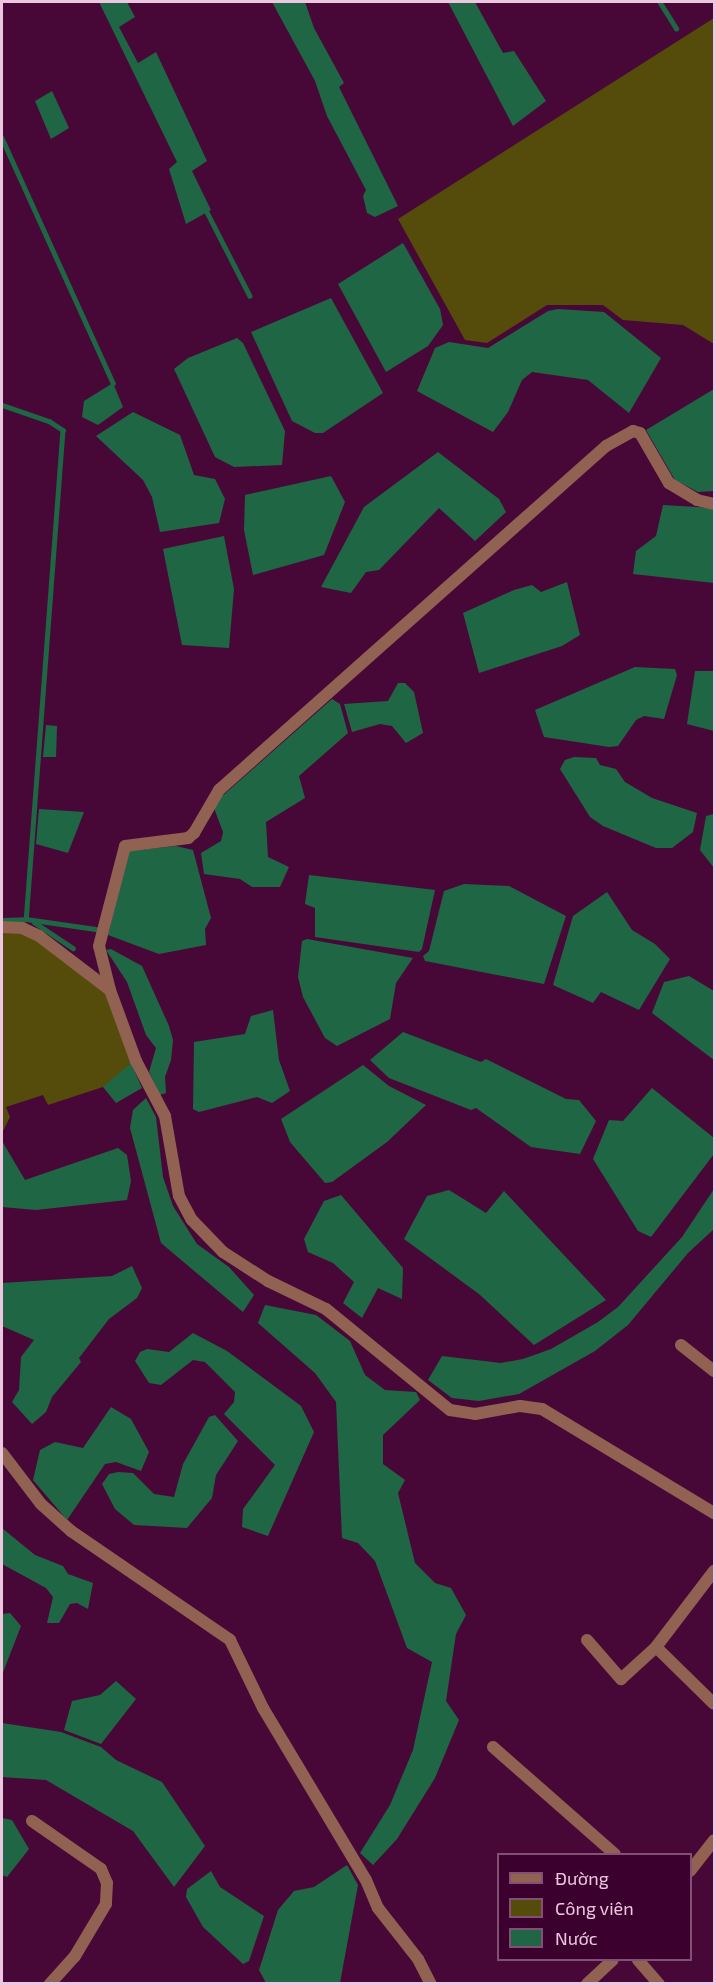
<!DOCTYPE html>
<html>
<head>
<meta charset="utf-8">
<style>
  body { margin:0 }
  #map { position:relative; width:716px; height:1985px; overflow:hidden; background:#470838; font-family:"Exo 2",sans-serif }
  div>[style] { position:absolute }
  .green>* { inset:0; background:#554b0a }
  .water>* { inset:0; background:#1f6645 }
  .stream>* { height:4.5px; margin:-2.25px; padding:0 2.25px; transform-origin:2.25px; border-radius:2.25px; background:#1f6645 }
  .street>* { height:12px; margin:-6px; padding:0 6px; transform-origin:6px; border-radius:6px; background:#916151 }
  span { translate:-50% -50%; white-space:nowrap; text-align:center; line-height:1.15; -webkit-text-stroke:6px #3b002e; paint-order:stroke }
  .frame { position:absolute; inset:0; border:3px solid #edc7df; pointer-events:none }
  .legend { position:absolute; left:497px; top:1853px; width:195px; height:108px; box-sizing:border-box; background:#3b002e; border:2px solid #825075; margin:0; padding:8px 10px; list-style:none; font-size:18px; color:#edc7df }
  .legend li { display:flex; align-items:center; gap:12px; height:30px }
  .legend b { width:30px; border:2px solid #825075 }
</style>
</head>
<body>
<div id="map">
  <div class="green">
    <i style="clip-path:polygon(714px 18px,714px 344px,683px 325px,623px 320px,603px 305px,547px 305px,487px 343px,465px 340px,398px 219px)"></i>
    <i style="clip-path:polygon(2px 930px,33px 936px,101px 985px,111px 1000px,131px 1063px,109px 1085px,48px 1105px,43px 1095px,6px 1107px,10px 1117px,2px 1133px)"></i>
  </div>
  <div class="water">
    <i style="clip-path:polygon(99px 2px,127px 2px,135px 17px,119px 27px,138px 63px,156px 52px,207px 161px,192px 171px,211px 210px,186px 224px,169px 169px,177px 162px)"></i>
    <i style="clip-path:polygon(272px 2px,305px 2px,314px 28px,344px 83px,339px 87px,398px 206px,375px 217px,367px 213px,363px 196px,366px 190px,327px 116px,315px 81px)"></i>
    <i style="clip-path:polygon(448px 2px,475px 2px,503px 53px,514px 51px,546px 101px,513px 126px)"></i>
    <i style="clip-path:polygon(52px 91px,69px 128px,51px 139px,35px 101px)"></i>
    <i style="clip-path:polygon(403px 243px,440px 309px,443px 325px,428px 346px,386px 372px,338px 284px)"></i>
    <i style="clip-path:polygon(331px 298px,383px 393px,323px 433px,315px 433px,292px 421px,251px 332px)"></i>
    <i style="clip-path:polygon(558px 309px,604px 312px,661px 358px,629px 413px,588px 380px,532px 372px,522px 380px,508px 412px,493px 432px,417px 391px,435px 348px,449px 342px,488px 348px,548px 311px)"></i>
    <i style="clip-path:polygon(237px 338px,243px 343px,285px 431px,282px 465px,234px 467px,215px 457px,174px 369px,188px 358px)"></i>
    <i style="clip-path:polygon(113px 383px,123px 407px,98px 425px,82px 417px,84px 401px)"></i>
    <i style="clip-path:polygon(714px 389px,714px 491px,698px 492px,675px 480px,646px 430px)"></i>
    <i style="clip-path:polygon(133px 412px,180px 435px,194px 475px,215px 479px,225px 499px,219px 523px,160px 532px,152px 497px,143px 480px,96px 436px)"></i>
    <i style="clip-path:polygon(438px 452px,499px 499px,506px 512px,475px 541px,439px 508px,379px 570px,366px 572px,351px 593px,321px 587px,364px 507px)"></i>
    <i style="clip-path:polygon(331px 476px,345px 502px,324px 555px,253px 575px,244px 530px,245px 495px)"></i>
    <i style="clip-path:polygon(663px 505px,714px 508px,714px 583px,633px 574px,636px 551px,656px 536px)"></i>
    <i style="clip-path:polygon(224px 536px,234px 589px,229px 648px,182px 645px,163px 549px)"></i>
    <i style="clip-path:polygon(567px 582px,580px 635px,562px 646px,479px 673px,463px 613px,514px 590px,532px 585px,541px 592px)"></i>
    <i style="clip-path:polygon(635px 667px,675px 669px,677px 675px,664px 719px,644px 716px,636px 720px,618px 746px,609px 747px,544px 737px,535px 710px)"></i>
    <i style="clip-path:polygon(695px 671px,714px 671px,714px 731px,687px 724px)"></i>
    <i style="clip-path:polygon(398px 683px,405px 683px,414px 692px,423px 733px,406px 743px,392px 726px,380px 724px,352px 732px,344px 704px,388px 701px)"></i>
    <i style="clip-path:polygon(332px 699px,340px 704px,348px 733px,299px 776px,305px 798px,266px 822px,268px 857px,289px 867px,280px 887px,252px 887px,240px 879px,204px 874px,201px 853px,221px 841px,223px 832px,214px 808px,220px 798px)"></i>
    <i style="clip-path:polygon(46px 725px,57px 726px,56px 757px,43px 757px)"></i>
    <i style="clip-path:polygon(574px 757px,596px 758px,600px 765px,616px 769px,625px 782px,652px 798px,697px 813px,693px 832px,672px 848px,656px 848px,603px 826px,590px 817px,560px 769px,565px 760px)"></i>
    <i style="clip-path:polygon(39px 809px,84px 812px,68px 853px,36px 844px)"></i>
    <i style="clip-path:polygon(714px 814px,714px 868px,700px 850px,706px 816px)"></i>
    <i style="clip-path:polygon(176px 846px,193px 850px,211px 918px,205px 929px,206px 945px,159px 954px,108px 935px,129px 851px)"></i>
    <i style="clip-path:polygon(309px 875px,435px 890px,422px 949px,419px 952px,315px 937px,315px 908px,305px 904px)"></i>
    <i style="clip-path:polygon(464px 884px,509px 886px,566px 916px,544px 984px,425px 961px,423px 956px,429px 951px,444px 891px)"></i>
    <i style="clip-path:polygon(607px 892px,632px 930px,655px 944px,670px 959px,639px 1010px,601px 992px,593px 1003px,553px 985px,573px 916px)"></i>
    <i style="clip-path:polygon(307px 939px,413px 958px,396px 983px,390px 1019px,337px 1046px,325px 1038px,303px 997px,298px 977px,302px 941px)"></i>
    <i style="clip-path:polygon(111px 949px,142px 966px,169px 1026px,173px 1040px,171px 1060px,165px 1077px,166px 1093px,160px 1095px,149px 1072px,156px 1048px,146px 1035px,127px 982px,106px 950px)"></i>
    <i style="clip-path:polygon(689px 976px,714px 991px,714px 1060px,652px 1013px,664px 982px)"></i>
    <i style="clip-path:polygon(273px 1010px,279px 1060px,290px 1091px,272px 1103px,257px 1097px,199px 1112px,193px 1109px,194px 1042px,245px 1034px,251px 1016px)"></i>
    <i style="clip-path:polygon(403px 1032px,481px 1062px,486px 1059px,566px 1099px,579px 1100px,596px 1121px,580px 1154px,531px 1147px,476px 1108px,471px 1110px,389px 1078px,370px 1060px)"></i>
    <i style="clip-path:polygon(131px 1063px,142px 1088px,116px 1103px,103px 1087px)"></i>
    <i style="clip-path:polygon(363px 1065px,389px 1086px,426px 1105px,387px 1142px,332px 1182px,325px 1183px,290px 1142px,281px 1119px)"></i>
    <i style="clip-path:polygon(652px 1088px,714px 1138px,714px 1154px,651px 1237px,638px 1231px,593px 1159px,609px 1120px,623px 1121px)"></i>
    <i style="clip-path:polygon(146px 1098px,156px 1117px,163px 1177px,173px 1206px,197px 1244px,229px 1267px,254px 1295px,243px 1312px,161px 1243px,130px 1128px,133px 1110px)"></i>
    <i style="clip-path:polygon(2px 1141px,25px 1180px,118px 1148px,127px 1155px,131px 1181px,127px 1200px,36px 1210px,2px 1207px)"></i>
    <i style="clip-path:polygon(714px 1189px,714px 1229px,688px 1253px,628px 1325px,595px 1351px,519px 1394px,479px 1401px,452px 1398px,428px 1380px,442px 1356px,501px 1363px,523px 1359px,551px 1349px,598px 1322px,618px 1307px,682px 1237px)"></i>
    <i style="clip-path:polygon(449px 1190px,486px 1213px,504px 1191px,606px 1300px,534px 1345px,479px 1294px,404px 1239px,427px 1196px)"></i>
    <i style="clip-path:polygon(341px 1195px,403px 1268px,402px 1299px,378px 1288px,362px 1318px,343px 1303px,354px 1282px,333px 1263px,308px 1252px,304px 1239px,324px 1201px)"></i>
    <i style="clip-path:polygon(132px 1266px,142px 1288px,137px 1298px,109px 1319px,79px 1358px,81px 1362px,52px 1397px,46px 1412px,32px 1424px,12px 1402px,19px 1390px,21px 1357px,34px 1340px,2px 1326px,2px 1283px,112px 1276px)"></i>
    <i style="clip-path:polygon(265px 1305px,316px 1315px,350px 1341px,365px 1375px,385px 1390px,416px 1392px,420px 1400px,383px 1435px,383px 1464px,405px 1480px,398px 1493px,415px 1563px,435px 1583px,451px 1588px,466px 1615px,456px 1634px,446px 1701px,459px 1720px,435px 1778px,397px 1839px,373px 1865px,360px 1853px,390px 1805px,413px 1750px,432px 1662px,407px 1648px,375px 1561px,358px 1543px,342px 1538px,336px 1402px,315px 1373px,258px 1323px)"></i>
    <i style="clip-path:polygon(193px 1333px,227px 1351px,301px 1406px,314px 1432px,268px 1536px,242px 1527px,243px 1509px,275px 1465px,224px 1414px,234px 1402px,235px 1392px,205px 1362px,193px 1360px,161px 1385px,149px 1383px,135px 1361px,140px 1352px,147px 1349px,169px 1352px)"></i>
    <i style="clip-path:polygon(111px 1407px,131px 1419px,149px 1452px,141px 1471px,116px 1462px,105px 1464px,67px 1520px,33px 1480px,40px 1450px,55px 1442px,83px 1448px)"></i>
    <i style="clip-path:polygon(215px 1415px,238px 1441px,216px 1475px,212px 1498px,187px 1528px,134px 1525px,115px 1509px,102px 1484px,109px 1474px,118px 1472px,133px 1473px,154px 1494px,174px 1497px,183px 1464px,209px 1417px)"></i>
    <i style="clip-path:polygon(2px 1528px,35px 1555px,63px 1566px,68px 1574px,93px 1583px,88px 1609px,77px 1603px,70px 1604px,59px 1623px,47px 1623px,53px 1597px,46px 1588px,2px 1564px)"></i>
    <i style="clip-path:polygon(10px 1613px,21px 1626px,2px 1675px,2px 1614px)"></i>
    <i style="clip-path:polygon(116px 1681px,136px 1699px,101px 1744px,64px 1730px,72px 1701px,100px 1695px)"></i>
    <i style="clip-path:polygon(2px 1723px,61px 1732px,101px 1747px,116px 1760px,162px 1782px,205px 1846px,174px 1887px,133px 1831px,46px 1780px,2px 1777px)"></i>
    <i style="clip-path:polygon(2px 1818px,12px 1820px,29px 1849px,7px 1877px,2px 1875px)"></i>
    <i style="clip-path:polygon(347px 1865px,358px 1885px,340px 1983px,266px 1983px,259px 1970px,278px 1910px,294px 1891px,314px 1887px)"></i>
    <i style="clip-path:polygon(211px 1871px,220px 1887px,264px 1916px,249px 1961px,243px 1964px,203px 1927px,186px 1897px,187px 1889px)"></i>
  </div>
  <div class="stream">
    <i style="left:660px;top:2px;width:31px;rotate:58deg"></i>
    <i style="left:2px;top:138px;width:269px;rotate:65.6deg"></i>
    <i style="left:207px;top:212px;width:94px;rotate:62.9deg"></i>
    <i style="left:2px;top:405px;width:50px;rotate:18.8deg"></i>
    <i style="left:49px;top:421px;width:17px;rotate:33deg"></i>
    <i style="left:63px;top:430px;width:490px;rotate:94.3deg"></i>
    <i style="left:2px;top:920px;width:24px;rotate:-2deg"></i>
    <i style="left:26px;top:919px;width:70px;rotate:8.2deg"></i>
    <i style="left:34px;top:922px;width:47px;rotate:33.7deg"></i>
  </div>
  <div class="street">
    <i style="left:2px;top:927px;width:20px;rotate:3deg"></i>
    <i style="left:22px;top:928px;width:19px;rotate:25deg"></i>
    <i style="left:39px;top:936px;width:89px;rotate:37.3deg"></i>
    <i style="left:110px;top:990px;width:76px;rotate:69.9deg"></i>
    <i style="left:136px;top:1061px;width:62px;rotate:62.2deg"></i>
    <i style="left:165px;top:1116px;width:81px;rotate:80.1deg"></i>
    <i style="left:179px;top:1196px;width:27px;rotate:62deg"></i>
    <i style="left:192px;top:1220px;width:45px;rotate:45.9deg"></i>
    <i style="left:223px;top:1252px;width:54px;rotate:32.8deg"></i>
    <i style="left:268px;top:1281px;width:64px;rotate:25.8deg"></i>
    <i style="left:326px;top:1309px;width:160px;rotate:39.2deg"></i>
    <i style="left:450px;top:1410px;width:25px;rotate:9deg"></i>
    <i style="left:475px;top:1414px;width:46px;rotate:-10.1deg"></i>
    <i style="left:520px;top:1406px;width:22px;rotate:8deg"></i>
    <i style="left:542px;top:1409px;width:201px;rotate:31.2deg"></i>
    <i style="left:110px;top:990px;width:45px;rotate:-104deg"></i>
    <i style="left:99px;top:946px;width:103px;rotate:-75.4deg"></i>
    <i style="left:125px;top:846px;width:64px;rotate:-7.2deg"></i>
    <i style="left:188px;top:838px;width:8px;rotate:-40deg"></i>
    <i style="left:194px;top:833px;width:50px;rotate:-59.8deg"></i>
    <i style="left:219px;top:790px;width:518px;rotate:-41.63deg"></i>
    <i style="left:606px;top:446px;width:31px;rotate:-29deg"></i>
    <i style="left:633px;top:431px;width:7px;rotate:16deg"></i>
    <i style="left:640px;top:433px;width:58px;rotate:59.9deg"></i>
    <i style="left:669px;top:483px;width:33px;rotate:31deg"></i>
    <i style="left:697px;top:500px;width:17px;rotate:13deg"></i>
    <i style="left:681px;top:1345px;width:42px;rotate:38.2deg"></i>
    <i style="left:2px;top:1453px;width:64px;rotate:52.6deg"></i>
    <i style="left:41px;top:1504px;width:40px;rotate:42deg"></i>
    <i style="left:71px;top:1531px;width:193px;rotate:34.4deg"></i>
    <i style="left:230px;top:1640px;width:76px;rotate:64.1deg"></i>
    <i style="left:263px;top:1708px;width:200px;rotate:59.1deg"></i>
    <i style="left:366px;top:1880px;width:30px;rotate:67deg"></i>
    <i style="left:378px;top:1908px;width:65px;rotate:51.9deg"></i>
    <i style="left:418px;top:1959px;width:28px;rotate:63deg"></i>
    <i style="left:587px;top:1640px;width:52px;rotate:48.9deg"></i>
    <i style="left:621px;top:1679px;width:47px;rotate:-42.4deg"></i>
    <i style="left:656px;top:1647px;width:96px;rotate:-52.7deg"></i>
    <i style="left:656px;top:1647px;width:81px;rotate:44.5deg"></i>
    <i style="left:493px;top:1747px;width:162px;rotate:41.3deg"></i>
    <i style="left:32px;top:1821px;width:84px;rotate:34.8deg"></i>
    <i style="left:101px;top:1869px;width:15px;rotate:67deg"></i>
    <i style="left:107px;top:1883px;width:21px;rotate:93deg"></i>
    <i style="left:106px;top:1904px;width:61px;rotate:120.8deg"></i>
    <i style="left:75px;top:1956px;width:38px;rotate:132deg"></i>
    <i style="left:690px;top:1871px;width:39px;rotate:-52deg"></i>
    <i style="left:638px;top:1960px;width:32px;rotate:49deg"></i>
    <i style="left:587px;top:1984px;width:35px;rotate:-43deg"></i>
  </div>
  <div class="frame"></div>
  <ul class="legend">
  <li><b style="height:8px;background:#916151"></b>Đường</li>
  <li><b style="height:16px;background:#554b0a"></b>Công viên</li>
  <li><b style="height:16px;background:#1f6645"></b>Nước</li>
  </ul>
</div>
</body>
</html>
